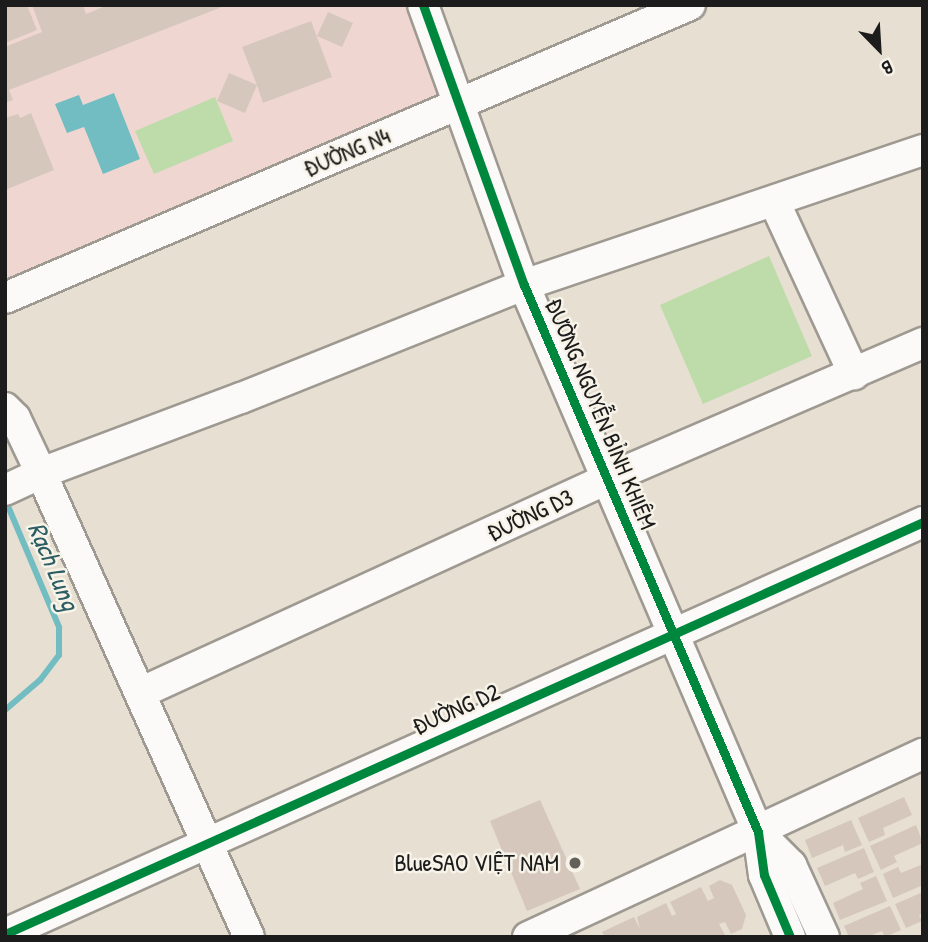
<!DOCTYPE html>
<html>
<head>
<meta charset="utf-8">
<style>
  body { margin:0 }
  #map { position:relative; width:928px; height:942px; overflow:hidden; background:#e7dfd1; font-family:"Patrick Hand",sans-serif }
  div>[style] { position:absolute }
  .built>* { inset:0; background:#f0d6d1 }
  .green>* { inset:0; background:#bedbaa }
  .water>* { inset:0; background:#71bdc1 }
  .stream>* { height:6px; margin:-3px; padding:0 3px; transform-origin:3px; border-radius:3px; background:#71bdc1 }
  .building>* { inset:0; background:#d5c7bc }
  .roads { filter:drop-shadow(2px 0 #9e9991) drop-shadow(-2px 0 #9e9991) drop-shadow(0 2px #9e9991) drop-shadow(0 -2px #9e9991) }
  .minor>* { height:30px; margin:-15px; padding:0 15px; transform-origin:15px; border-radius:15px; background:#fbfaf8 }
  .cycleway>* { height:9px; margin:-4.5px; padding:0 4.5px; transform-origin:4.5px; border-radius:4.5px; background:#00873e }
  .dots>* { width:19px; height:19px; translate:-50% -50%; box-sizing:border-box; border:4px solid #f7f3e8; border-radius:50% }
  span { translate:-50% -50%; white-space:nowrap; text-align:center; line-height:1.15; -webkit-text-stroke:5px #f7f3e8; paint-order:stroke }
  .street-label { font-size:24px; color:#1c1c1c }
  .poi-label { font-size:24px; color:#1c1c1c }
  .right { translate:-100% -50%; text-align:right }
  .water-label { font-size:26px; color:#2c5e63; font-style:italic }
  .frame { position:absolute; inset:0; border:7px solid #1c1c1c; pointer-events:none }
  .north { position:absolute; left:844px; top:14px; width:70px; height:70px; -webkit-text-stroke:5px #f7f3e8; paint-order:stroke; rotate:156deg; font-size:19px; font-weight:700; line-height:28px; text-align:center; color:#1c1c1c }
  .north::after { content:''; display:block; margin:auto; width:24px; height:32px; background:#1c1c1c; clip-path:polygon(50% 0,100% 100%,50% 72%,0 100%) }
</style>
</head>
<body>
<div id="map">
  <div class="built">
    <i style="clip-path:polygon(5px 5px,415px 5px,450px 99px,5px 286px)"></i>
  </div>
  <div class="green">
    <i style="clip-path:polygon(215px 97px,233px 141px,154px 174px,135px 131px)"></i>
    <i style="clip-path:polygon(769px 256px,812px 356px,703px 404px,660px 305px)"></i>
  </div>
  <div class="water">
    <i style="clip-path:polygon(114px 93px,140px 159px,103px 174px,84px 127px,67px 133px,55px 104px,79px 95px,83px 105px)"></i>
  </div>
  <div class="stream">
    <i style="left:5px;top:499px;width:139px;rotate:67.1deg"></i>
    <i style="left:59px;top:627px;width:28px;rotate:90deg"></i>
    <i style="left:59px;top:655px;width:31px;rotate:127deg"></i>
    <i style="left:40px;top:680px;width:46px;rotate:139.4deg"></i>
  </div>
  <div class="building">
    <i style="clip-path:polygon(9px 5px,27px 5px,37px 30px,5px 43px,5px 7px)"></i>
    <i style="clip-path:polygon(32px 5px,83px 5px,86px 14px,108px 5px,227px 5px,9px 90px,13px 100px,5px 103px,5px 47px,42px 32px)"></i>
    <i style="clip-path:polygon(328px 12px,353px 23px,342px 47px,317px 36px)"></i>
    <i style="clip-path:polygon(311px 21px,332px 77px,263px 103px,257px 85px,245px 113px,217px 101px,229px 73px,257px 85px,242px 47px)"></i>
    <i style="clip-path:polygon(31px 113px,54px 170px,5px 190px,5px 118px,18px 114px,20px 118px)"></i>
    <i style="clip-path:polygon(904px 797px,912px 815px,883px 828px,885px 835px,869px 842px,858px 818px)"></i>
    <i style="clip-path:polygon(540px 800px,580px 889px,527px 911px,490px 821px)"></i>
    <i style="clip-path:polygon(851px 820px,862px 845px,845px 852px,843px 845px,812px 858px,805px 840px)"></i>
    <i style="clip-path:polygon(916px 825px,923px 843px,894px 856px,897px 862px,881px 870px,870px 846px)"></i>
    <i style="clip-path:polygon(864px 848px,874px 872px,858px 879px,855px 873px,825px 886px,817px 868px)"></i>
    <i style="clip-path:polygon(923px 864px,923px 885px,893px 898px,883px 874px,898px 867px,901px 873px)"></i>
    <i style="clip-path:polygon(876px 876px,887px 901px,840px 920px,833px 903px,863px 889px,860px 883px)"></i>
    <i style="clip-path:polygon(720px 880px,732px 885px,746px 915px,742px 929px,731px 934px,725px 922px,719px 924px,725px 935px,722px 937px,605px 937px,602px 932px,634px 917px,640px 929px,637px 917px,666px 903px,672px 916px,676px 914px,670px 902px,701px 887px,708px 901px,714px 898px,709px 886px)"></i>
    <i style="clip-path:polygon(923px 892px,923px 913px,919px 915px,922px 921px,906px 928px,895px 904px)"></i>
    <i style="clip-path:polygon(890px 906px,901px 930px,885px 937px,882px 931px,867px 937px,849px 937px,844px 926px)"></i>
  </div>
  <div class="roads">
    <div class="minor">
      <i style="left:423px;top:5px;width:298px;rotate:70.2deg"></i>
      <i style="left:524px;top:285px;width:595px;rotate:66.84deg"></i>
      <i style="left:758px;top:832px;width:43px;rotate:82.1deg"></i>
      <i style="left:764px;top:875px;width:67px;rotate:67.2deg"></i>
      <i style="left:774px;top:201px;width:191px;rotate:65.2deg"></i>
      <i style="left:5px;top:298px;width:745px;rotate:-23.16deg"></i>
      <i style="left:5px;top:408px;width:14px;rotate:45deg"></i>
      <i style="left:15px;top:418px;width:61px;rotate:64.7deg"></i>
      <i style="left:41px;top:473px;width:508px;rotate:65.85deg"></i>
      <i style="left:5px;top:490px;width:40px;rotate:-25deg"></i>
      <i style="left:41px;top:473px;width:214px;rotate:-20.6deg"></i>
      <i style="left:241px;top:398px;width:305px;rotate:-21.8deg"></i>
      <i style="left:524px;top:285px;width:421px;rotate:-18.7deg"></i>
      <i style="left:140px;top:693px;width:514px;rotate:-24.62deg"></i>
      <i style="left:607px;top:479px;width:344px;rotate:-23.3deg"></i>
      <i style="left:758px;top:832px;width:47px;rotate:45deg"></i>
      <i style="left:791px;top:865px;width:79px;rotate:65.4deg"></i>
      <i style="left:5px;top:934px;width:1006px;rotate:-24.17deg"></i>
      <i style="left:528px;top:937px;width:435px;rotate:-24.9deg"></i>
    </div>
  </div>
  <div class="cycleway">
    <i style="left:423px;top:5px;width:298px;rotate:70.2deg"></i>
    <i style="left:524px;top:285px;width:595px;rotate:66.84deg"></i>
    <i style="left:758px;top:832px;width:43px;rotate:82.1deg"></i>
    <i style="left:764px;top:875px;width:67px;rotate:67.2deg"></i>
    <i style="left:5px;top:934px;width:1006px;rotate:-24.17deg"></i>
  </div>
  <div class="dots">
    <i style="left:575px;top:863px;background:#63605b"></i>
  </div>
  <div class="street-label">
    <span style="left:347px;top:152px;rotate:-23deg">ĐƯỜNG N4</span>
    <span style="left:601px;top:414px;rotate:67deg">ĐƯỜNG NGUYỄN BỈNH KHIÊM</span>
    <span style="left:530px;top:515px;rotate:-25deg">ĐƯỜNG D3</span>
    <span style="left:456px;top:709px;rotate:-24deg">ĐƯỜNG D2</span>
  </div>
  <div class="poi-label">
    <span class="right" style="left:559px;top:863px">BlueSAO VIỆT NAM</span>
  </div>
  <div class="water-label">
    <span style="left:54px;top:566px;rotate:67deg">Rạch Lung</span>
  </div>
  <div class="frame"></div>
  <div class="north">B</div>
</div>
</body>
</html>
